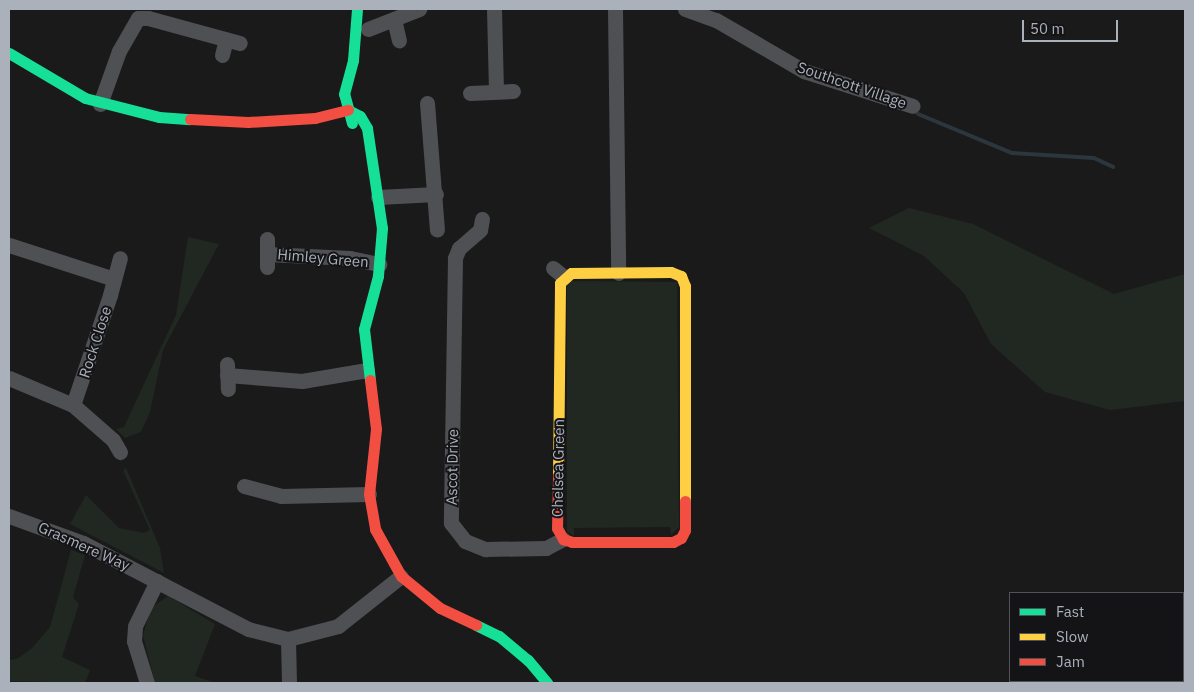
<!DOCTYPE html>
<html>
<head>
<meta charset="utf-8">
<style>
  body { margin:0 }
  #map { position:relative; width:1194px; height:692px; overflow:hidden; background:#1a1a1a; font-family:"IBM Plex Sans",sans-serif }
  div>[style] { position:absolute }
  .green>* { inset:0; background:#202821 }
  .stream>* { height:4px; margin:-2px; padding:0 2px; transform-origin:2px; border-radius:2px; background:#2c363d }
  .street>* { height:15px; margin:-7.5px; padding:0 7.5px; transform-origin:7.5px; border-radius:7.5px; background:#4e5053 }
  .fast>* { height:11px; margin:-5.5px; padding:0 5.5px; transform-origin:5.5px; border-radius:5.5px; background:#16e098 }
  .slow>* { height:11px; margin:-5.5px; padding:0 5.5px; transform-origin:5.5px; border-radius:5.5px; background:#ffcf43 }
  .jam>* { height:11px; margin:-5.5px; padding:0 5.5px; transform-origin:5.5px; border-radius:5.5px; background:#f24e42 }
  span { translate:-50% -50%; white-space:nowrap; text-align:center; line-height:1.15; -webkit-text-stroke:4px #141417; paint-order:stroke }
  .street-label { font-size:15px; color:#abb1bb }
  .frame { position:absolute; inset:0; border:10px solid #abb1bb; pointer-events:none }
  .legend { position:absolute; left:1009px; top:592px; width:175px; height:90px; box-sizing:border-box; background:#141417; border:1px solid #505359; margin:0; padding:6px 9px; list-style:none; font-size:15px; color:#abb1bb }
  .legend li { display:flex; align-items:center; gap:10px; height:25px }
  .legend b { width:25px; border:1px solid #505359 }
  .scale { position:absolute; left:1022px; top:20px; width:96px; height:22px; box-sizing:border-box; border:2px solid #abb1bb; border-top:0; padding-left:6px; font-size:15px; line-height:18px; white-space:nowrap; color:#abb1bb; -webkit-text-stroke:4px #141417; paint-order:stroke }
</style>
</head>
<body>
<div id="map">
  <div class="green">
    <i style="clip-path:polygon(909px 208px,973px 224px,1114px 294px,1185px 274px,1185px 401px,1110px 410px,1045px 392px,991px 344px,964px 293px,924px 256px,869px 228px)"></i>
    <i style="clip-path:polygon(188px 237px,219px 244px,163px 350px,150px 412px,141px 432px,125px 438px,116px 429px,124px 427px,176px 315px)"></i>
    <i style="clip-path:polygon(567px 281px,677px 282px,679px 527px,671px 535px,670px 527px,574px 528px,574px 536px,567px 531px)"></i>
    <i style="clip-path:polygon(126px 468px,160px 548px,164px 573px,70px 524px,86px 495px,119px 528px,144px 533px,150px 530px,123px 470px)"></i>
    <i style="clip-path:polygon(71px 550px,85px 555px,73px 597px,79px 604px,62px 657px,90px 670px,85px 683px,9px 681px,9px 660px,17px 659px,32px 648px,50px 627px)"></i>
    <i style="clip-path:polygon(168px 596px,215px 624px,195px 676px,216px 683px,155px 683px,143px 635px,151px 608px)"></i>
  </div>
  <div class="stream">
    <i style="left:918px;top:114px;width:102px;rotate:22.5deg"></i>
    <i style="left:1012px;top:153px;width:82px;rotate:3.5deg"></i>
    <i style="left:1094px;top:158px;width:21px;rotate:25deg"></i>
  </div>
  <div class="street">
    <i style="left:494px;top:9px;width:82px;rotate:88.6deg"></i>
    <i style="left:615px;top:9px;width:264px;rotate:89.3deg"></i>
    <i style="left:685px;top:9px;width:33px;rotate:20deg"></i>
    <i style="left:716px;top:20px;width:102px;rotate:30.1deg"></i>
    <i style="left:804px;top:71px;width:114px;rotate:17.8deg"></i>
    <i style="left:394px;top:19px;width:22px;rotate:77deg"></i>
    <i style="left:368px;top:29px;width:55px;rotate:-21.4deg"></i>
    <i style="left:222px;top:55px;width:16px;rotate:-76deg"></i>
    <i style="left:470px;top:93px;width:43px;rotate:-2.7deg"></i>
    <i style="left:427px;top:103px;width:127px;rotate:85.5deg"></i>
    <i style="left:100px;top:104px;width:56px;rotate:-70.3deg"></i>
    <i style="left:119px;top:51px;width:38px;rotate:-60deg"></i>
    <i style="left:138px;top:18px;width:10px"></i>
    <i style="left:148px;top:18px;width:95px;rotate:15.2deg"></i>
    <i style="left:378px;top:197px;width:58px;rotate:-3deg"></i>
    <i style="left:482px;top:219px;width:11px;rotate:100deg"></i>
    <i style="left:480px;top:230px;width:28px;rotate:139deg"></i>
    <i style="left:459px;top:248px;width:11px;rotate:112deg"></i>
    <i style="left:455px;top:258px;width:265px;rotate:90.9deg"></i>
    <i style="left:451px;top:523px;width:23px;rotate:52deg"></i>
    <i style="left:465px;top:541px;width:22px;rotate:22deg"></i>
    <i style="left:485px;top:549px;width:61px;rotate:-0.9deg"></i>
    <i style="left:546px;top:548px;width:19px;rotate:-28deg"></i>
    <i style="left:267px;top:239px;width:28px;rotate:90deg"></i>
    <i style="left:9px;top:245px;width:110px;rotate:17.9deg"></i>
    <i style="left:267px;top:254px;width:83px;rotate:2.8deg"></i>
    <i style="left:350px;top:258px;width:30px;rotate:12deg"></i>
    <i style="left:553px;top:268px;width:14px;rotate:39deg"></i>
    <i style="left:227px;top:364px;width:25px;rotate:88deg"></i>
    <i style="left:227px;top:375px;width:75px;rotate:4.6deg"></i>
    <i style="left:302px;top:381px;width:66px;rotate:-9.6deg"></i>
    <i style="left:9px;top:378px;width:69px;rotate:22.9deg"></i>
    <i style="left:73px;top:405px;width:53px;rotate:41.2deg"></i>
    <i style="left:113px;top:440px;width:14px;rotate:60deg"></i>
    <i style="left:73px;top:405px;width:116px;rotate:-71.4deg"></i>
    <i style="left:110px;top:295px;width:38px;rotate:-75deg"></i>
    <i style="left:244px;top:486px;width:38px;rotate:15deg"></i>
    <i style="left:281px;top:496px;width:88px;rotate:-1.3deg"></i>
    <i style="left:9px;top:516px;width:79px;rotate:20deg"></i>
    <i style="left:83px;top:543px;width:186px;rotate:27.5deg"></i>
    <i style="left:248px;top:629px;width:41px;rotate:14deg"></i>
    <i style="left:288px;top:639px;width:52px;rotate:-14.6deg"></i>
    <i style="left:338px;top:626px;width:80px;rotate:-38.4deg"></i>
    <i style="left:288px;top:639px;width:44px;rotate:88.7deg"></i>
    <i style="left:147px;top:683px;width:44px;rotate:-107.2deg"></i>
    <i style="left:134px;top:641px;width:15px;rotate:-86deg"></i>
    <i style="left:135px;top:626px;width:50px;rotate:-63.9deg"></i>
  </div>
  <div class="fast">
    <i style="left:9px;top:53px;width:88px;rotate:30.6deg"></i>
    <i style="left:85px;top:98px;width:76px;rotate:14.4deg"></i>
    <i style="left:159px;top:117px;width:31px;rotate:4deg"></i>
    <i style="left:348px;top:110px;width:13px;rotate:27deg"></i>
    <i style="left:360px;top:116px;width:14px;rotate:60deg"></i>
    <i style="left:367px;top:128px;width:101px;rotate:81.5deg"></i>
    <i style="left:382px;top:228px;width:48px;rotate:94.8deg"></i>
    <i style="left:378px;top:276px;width:55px;rotate:104.8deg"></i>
    <i style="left:364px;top:329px;width:51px;rotate:83.3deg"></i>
    <i style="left:352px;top:123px;width:30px;rotate:-105deg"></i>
    <i style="left:344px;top:94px;width:35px;rotate:-75deg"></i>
    <i style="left:353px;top:60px;width:51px;rotate:-85.5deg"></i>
    <i style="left:476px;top:625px;width:25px;rotate:26deg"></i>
    <i style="left:499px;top:636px;width:38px;rotate:40deg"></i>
    <i style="left:528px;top:660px;width:30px;rotate:50deg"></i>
  </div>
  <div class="slow">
    <i style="left:671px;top:272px;width:11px;rotate:22deg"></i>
    <i style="left:681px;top:276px;width:11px;rotate:68deg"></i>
    <i style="left:685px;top:286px;width:215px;rotate:90deg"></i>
    <i style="left:558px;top:477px;width:194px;rotate:-89.4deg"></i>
    <i style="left:560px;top:283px;width:15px;rotate:-42deg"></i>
    <i style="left:571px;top:273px;width:100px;rotate:-0.6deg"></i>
  </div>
  <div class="jam">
    <i style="left:190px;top:119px;width:58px;rotate:3deg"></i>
    <i style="left:248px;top:122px;width:67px;rotate:-3.4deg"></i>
    <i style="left:315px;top:118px;width:34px;rotate:-14deg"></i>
    <i style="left:370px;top:380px;width:49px;rotate:83deg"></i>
    <i style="left:376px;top:429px;width:65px;rotate:96.1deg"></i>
    <i style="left:369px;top:494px;width:36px;rotate:80deg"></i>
    <i style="left:375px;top:529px;width:54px;rotate:61deg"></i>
    <i style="left:401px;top:576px;width:50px;rotate:39.4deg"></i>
    <i style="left:440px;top:608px;width:40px;rotate:25deg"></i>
    <i style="left:558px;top:477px;width:51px;rotate:91.1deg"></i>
    <i style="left:557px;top:528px;width:13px;rotate:61deg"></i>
    <i style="left:563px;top:539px;width:9px;rotate:18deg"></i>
    <i style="left:572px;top:542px;width:101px"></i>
    <i style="left:673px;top:542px;width:9px;rotate:-27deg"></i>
    <i style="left:681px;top:538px;width:9px;rotate:-63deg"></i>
    <i style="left:685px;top:530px;width:29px;rotate:-90deg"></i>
  </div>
  <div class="street-label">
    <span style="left:852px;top:85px;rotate:19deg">Southcott Village</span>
    <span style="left:323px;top:258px;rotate:5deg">Himley Green</span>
    <span style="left:95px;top:342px;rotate:-72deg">Rock Close</span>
    <span style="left:452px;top:467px;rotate:-89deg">Ascot Drive</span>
    <span style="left:558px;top:468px;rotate:-89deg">Chelsea Green</span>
    <span style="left:84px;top:546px;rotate:24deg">Grasmere Way</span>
  </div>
  <div class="frame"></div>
  <ul class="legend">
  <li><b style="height:6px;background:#16e098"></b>Fast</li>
  <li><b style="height:6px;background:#ffcf43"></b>Slow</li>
  <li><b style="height:6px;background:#f24e42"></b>Jam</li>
  </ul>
  <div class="scale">50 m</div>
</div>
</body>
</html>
